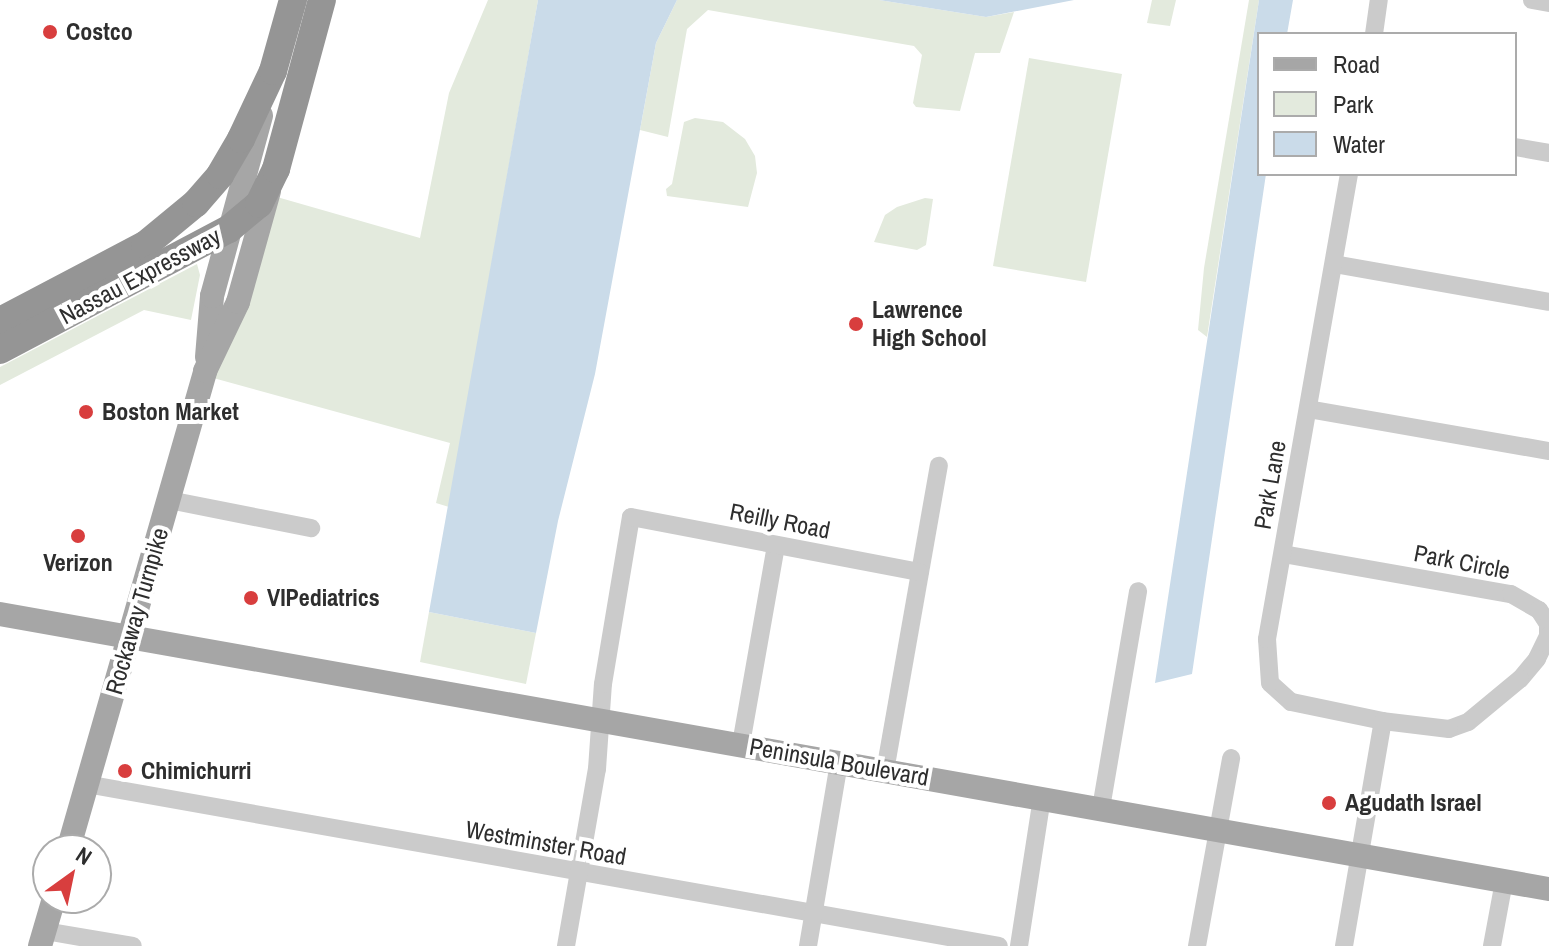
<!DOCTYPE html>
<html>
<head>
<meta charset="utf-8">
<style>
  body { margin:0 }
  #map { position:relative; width:1549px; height:946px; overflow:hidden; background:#fff; font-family:"Archivo Narrow",sans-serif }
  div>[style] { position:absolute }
  .green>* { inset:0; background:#e3eadd }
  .water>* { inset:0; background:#cadbe9 }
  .minor>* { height:18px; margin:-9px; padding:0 9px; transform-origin:9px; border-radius:9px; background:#cbcbcb }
  .major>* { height:24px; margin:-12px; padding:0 12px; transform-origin:12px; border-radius:12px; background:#a6a6a6 }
  .highway>* { height:28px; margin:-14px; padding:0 14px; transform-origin:14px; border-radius:14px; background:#959595 }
  .dots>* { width:22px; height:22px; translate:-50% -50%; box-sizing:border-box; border:4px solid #fff; border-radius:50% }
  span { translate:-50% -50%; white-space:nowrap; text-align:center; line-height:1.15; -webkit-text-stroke:8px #fff; paint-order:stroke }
  .poi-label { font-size:24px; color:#2e2e2e; font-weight:700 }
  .left { translate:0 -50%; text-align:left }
  .street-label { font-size:24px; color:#2e2e2e }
  .legend { position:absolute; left:1257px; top:32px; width:260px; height:144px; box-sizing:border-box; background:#fff; border:2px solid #ababab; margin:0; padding:10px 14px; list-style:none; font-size:24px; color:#2e2e2e }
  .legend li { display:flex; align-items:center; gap:16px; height:40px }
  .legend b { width:40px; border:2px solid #ababab }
  .north { position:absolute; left:32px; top:834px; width:80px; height:80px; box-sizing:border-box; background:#fff; border:2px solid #ababab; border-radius:50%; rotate:33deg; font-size:22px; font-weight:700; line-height:32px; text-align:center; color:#2e2e2e }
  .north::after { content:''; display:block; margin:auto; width:28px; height:36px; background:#d83e3e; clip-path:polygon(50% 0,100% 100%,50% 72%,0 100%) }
</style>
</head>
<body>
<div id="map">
  <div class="green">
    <i style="clip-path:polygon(488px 0,538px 0,449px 507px,436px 503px,450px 443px,206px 376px,270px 195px,420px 238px,449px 93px)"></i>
    <i style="clip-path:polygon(677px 0,879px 0,986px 17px,1014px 12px,1000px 53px,975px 53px,960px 111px,916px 107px,913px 103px,922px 55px,914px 46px,708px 10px,687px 29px,668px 137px,640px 130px,656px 43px)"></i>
    <i style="clip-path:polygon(1152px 0,1176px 0,1170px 26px,1147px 23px)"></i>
    <i style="clip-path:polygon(1249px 0,1259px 0,1207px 337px,1198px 330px,1204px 268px)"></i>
    <i style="clip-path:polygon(1029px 58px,1122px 74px,1086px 282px,993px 266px)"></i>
    <i style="clip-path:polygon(695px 118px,723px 122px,745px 139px,755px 156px,757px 173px,748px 207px,667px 196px,666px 189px,672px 184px,684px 122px)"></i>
    <i style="clip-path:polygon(925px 198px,933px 199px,926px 245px,917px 250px,874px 242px,885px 215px,897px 207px)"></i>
    <i style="clip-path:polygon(197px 264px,200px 275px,191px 320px,144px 310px,0 385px,0 367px)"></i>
    <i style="clip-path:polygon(429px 612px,536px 633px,526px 684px,420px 662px)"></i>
  </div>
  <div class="water">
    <i style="clip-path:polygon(538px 0,677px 0,656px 43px,595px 374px,558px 521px,536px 633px,429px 612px)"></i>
    <i style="clip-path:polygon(879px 0,1074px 0,986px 17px)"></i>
    <i style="clip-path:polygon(1259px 0,1293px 0,1287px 34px,1259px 34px,1259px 174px,1266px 174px,1192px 674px,1155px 683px)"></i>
  </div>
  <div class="minor">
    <i style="left:1532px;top:0;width:17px;rotate:10deg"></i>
    <i style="left:1374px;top:34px;width:34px;rotate:-82deg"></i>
    <i style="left:1515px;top:147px;width:35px;rotate:10deg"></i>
    <i style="left:1334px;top:264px;width:218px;rotate:10deg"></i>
    <i style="left:1308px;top:409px;width:245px;rotate:9.9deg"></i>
    <i style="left:169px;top:500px;width:145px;rotate:11.2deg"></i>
    <i style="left:1283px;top:554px;width:231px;rotate:10deg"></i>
    <i style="left:1511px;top:594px;width:32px;rotate:30deg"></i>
    <i style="left:1539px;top:610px;width:17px;rotate:57deg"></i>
    <i style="left:1548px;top:624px;width:12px;rotate:90deg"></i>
    <i style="left:1548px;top:636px;width:25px;rotate:116deg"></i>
    <i style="left:1537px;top:659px;width:26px;rotate:130deg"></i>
    <i style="left:1520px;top:679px;width:67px;rotate:140.4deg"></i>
    <i style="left:1468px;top:722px;width:20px;rotate:160deg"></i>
    <i style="left:1449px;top:729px;width:66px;rotate:-173.1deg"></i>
    <i style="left:1383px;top:721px;width:94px;rotate:-168.3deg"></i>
    <i style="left:1291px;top:702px;width:28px;rotate:-138deg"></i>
    <i style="left:1270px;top:683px;width:44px;rotate:-93.9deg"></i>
    <i style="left:1267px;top:639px;width:472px;rotate:-80deg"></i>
    <i style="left:741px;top:744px;width:202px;rotate:-80deg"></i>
    <i style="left:885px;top:771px;width:310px;rotate:-80deg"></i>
    <i style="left:86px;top:784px;width:927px;rotate:10.06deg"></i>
    <i style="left:1101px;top:808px;width:220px;rotate:-80.3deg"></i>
    <i style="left:45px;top:931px;width:89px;rotate:9.7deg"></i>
    <i style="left:566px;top:946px;width:180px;rotate:-80.1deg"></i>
    <i style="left:597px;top:769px;width:85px;rotate:-86deg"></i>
    <i style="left:603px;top:684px;width:169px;rotate:-80.5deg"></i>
    <i style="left:631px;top:517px;width:294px;rotate:10.8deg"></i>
    <i style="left:808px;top:946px;width:187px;rotate:-80.4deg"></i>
    <i style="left:1019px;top:946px;width:150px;rotate:-81.2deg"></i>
    <i style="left:1197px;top:946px;width:191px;rotate:-79.7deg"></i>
    <i style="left:1344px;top:946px;width:228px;rotate:-80.2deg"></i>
    <i style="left:1492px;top:946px;width:66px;rotate:-79.5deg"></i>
  </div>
  <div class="major">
    <i style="left:207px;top:357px;width:61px;rotate:-85.3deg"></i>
    <i style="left:212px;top:296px;width:187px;rotate:-74.8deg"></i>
    <i style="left:0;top:614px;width:1573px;rotate:10.07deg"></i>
    <i style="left:68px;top:850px;width:498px;rotate:-74deg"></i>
    <i style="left:205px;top:371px;width:76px;rotate:-64.4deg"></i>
    <i style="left:238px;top:302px;width:115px;rotate:-74.4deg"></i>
    <i style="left:40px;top:946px;width:50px;rotate:-73.7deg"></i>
  </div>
  <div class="highway">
    <i style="left:0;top:321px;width:164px;rotate:-27.7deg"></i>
    <i style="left:145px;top:245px;width:66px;rotate:-39.5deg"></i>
    <i style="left:196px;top:203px;width:37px;rotate:-49deg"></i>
    <i style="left:220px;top:175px;width:42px;rotate:-59.7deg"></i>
    <i style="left:241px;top:139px;width:75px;rotate:-64.8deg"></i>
    <i style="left:273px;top:71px;width:74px;rotate:-74.3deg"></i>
    <i style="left:0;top:350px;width:259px;rotate:-27.9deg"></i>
    <i style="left:229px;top:229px;width:39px;rotate:-40deg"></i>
    <i style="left:259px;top:204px;width:39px;rotate:-64deg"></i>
    <i style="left:276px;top:169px;width:175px;rotate:-74.8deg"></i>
  </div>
  <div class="dots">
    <i style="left:50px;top:32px;background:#d83e3e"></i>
    <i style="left:856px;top:324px;background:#d83e3e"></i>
    <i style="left:86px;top:412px;background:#d83e3e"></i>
    <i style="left:78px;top:536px;background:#d83e3e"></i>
    <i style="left:251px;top:598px;background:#d83e3e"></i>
    <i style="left:125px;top:771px;background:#d83e3e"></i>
    <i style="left:1329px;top:803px;background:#d83e3e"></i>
  </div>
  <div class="poi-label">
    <span class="left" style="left:66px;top:32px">Costco</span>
    <span class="left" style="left:872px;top:324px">Lawrence<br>High School</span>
    <span class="left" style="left:102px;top:412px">Boston Market</span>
    <span style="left:78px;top:563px">Verizon</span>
    <span class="left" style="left:267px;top:598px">VIPediatrics</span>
    <span class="left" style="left:141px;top:771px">Chimichurri</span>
    <span class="left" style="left:1345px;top:803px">Agudath Israel</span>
  </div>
  <div class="street-label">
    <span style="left:140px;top:276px;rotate:-28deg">Nassau Expressway</span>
    <span style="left:1270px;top:485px;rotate:-80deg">Park Lane</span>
    <span style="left:780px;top:521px;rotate:11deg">Reilly Road</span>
    <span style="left:1462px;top:562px;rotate:11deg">Park Circle</span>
    <span style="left:137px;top:611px;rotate:-74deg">Rockaway Turnpike</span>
    <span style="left:839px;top:762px;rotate:10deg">Peninsula Boulevard</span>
    <span style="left:546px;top:843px;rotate:10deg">Westminster Road</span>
  </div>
  <ul class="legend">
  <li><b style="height:10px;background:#a6a6a6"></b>Road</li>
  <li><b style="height:22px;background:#e3eadd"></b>Park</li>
  <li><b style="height:22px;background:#cadbe9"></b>Water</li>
  </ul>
  <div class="north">N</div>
</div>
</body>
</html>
